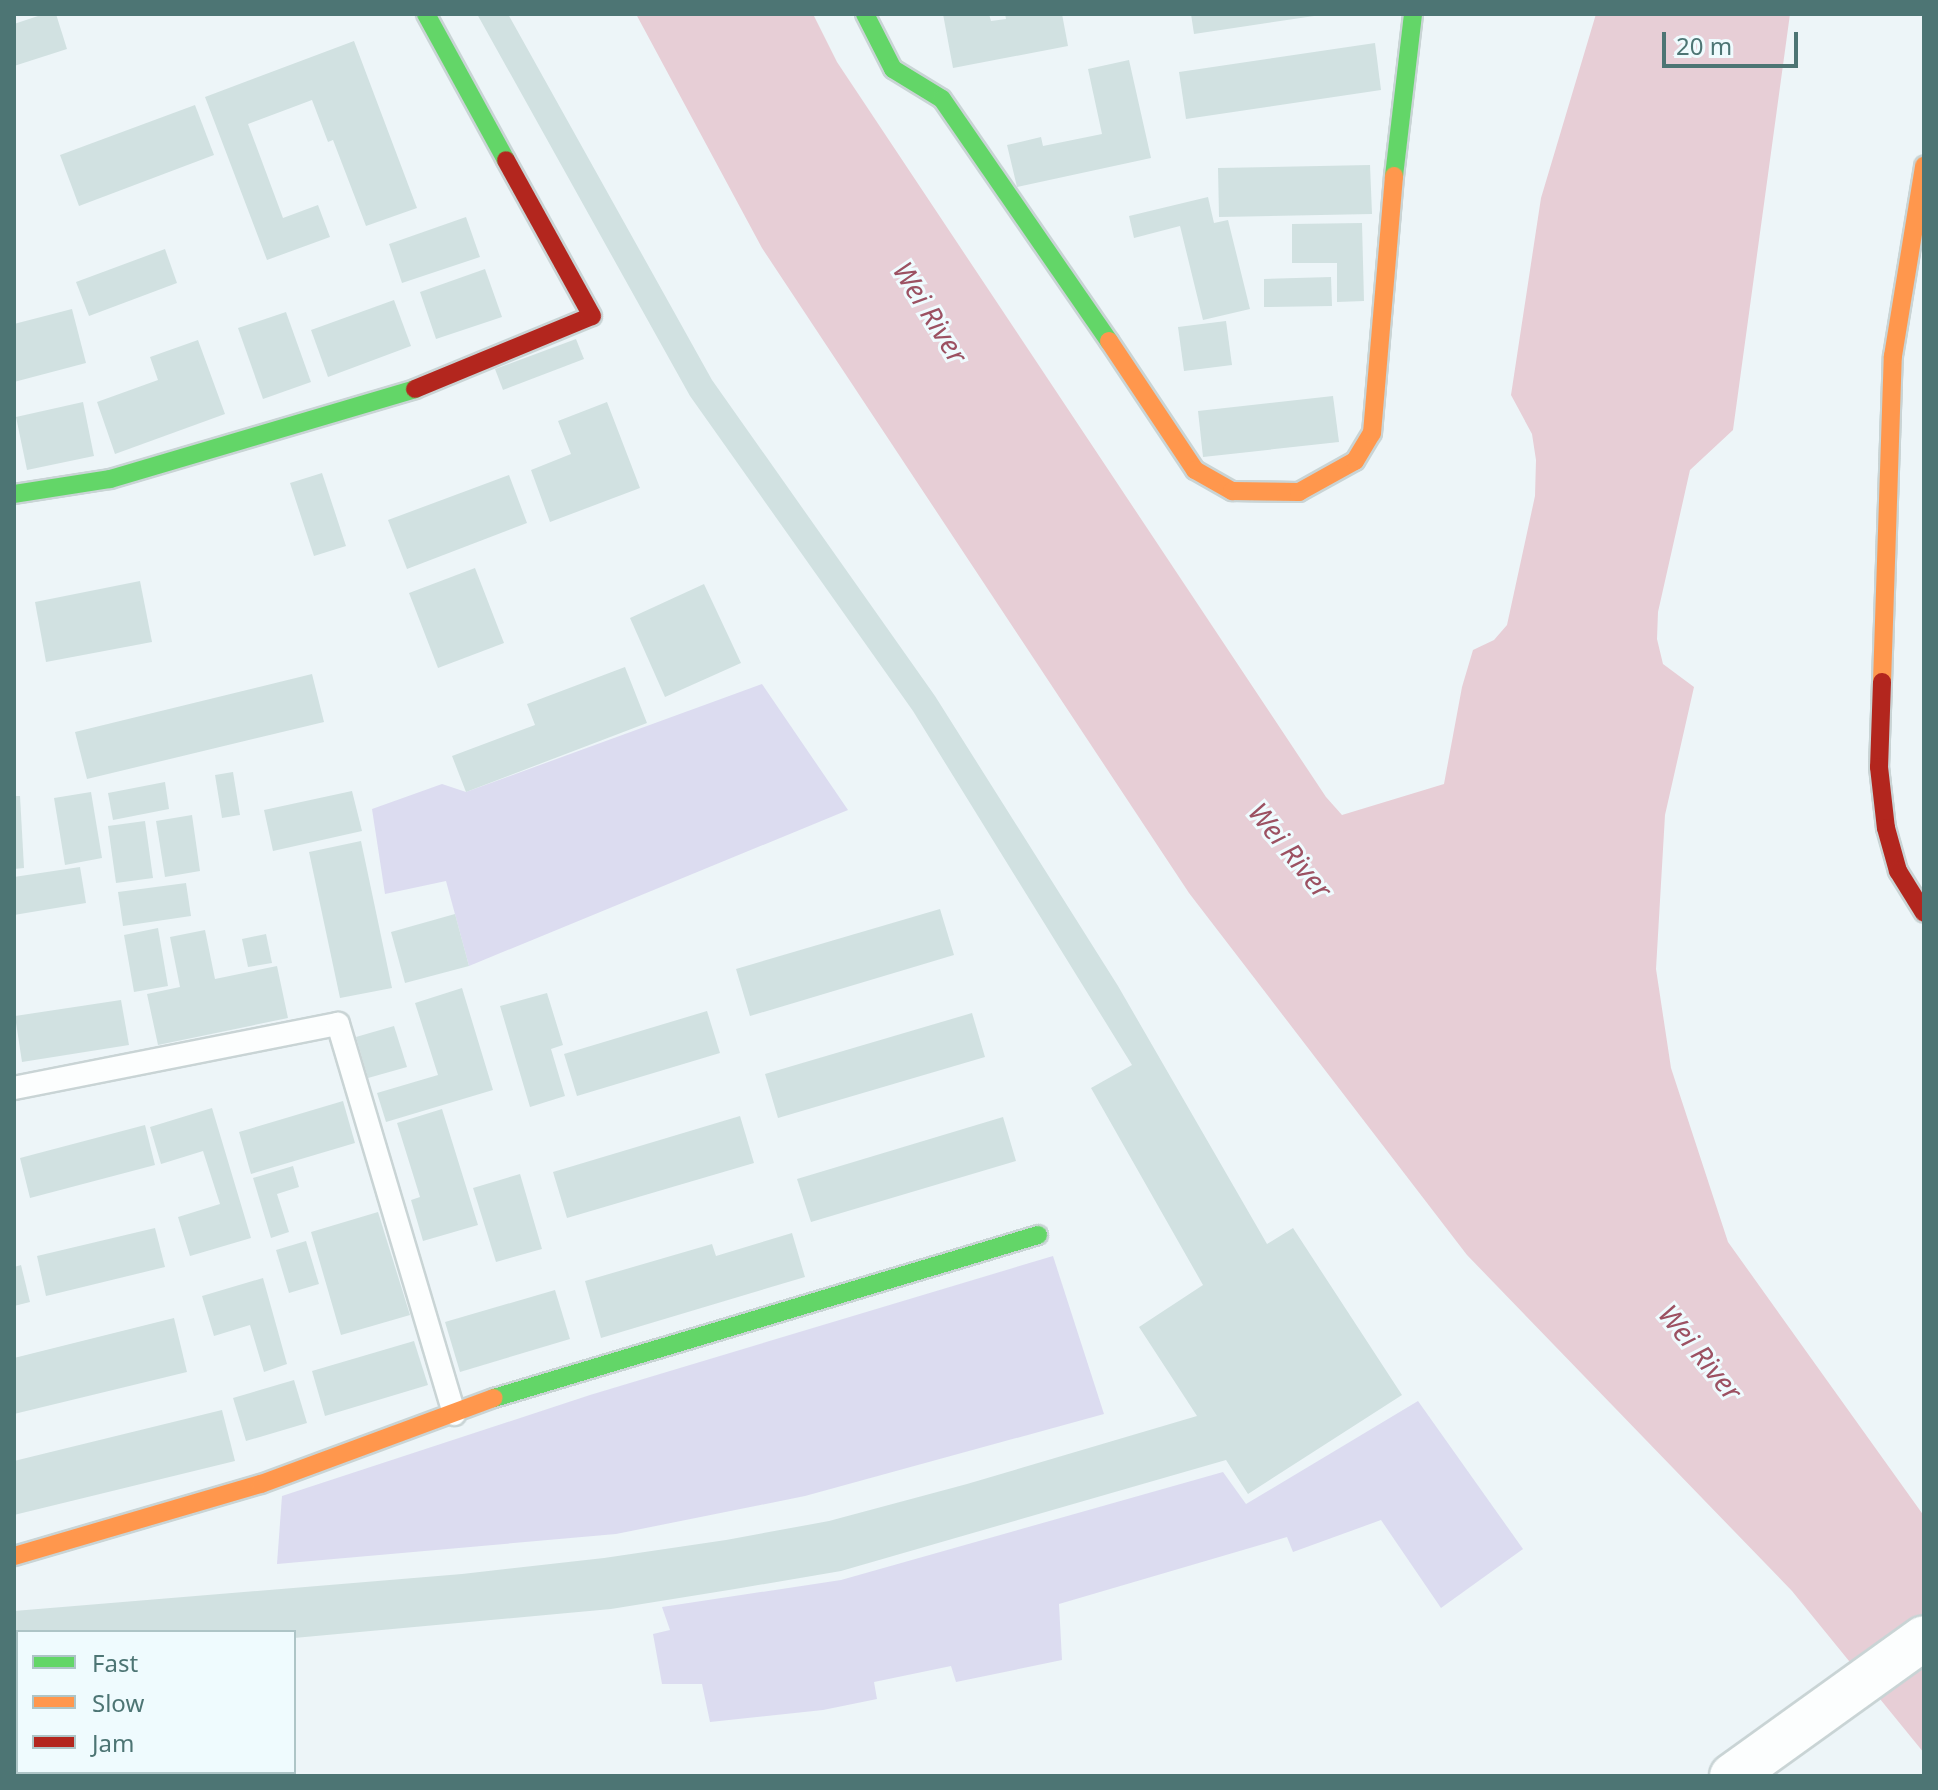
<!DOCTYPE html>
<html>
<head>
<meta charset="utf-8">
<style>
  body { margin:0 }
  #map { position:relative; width:1938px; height:1790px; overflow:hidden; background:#edf5f8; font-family:"Noto Sans",sans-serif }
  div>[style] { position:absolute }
  .green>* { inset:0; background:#dcdcf0 }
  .water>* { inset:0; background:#e7ced6 }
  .building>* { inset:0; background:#d1e1e1 }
  .roads { filter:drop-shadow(2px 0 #c9d4d5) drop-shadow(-2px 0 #c9d4d5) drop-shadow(0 2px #c9d4d5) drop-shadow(0 -2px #c9d4d5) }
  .lane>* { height:22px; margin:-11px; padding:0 11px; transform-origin:11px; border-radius:11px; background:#fcfefe }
  .street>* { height:44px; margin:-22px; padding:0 22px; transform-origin:22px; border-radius:22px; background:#fcfefe }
  .fast>* { height:18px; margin:-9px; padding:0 9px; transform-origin:9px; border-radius:9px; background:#63d668 }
  .slow>* { height:18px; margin:-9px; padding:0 9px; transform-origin:9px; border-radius:9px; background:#ff974d }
  .jam>* { height:18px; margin:-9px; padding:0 9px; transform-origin:9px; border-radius:9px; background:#b3261e }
  span { translate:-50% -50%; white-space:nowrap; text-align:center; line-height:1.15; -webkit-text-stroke:6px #effbfe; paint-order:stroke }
  .water-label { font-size:28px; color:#9c5162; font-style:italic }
  .frame { position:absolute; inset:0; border:16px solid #4d7574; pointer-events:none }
  .legend { position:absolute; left:16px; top:1630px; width:280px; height:144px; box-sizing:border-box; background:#effbfe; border:2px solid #aec5c7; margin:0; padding:10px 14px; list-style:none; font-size:24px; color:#4d7574 }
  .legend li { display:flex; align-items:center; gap:16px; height:40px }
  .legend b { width:40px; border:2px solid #aec5c7 }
  .scale { position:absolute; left:1662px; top:32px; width:136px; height:36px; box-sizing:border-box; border:4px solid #4d7574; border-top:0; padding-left:10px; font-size:24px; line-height:28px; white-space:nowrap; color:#4d7574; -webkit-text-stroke:6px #effbfe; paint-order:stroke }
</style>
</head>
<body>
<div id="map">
  <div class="green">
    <i style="clip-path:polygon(762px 684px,848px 810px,469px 966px,446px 881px,385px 894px,372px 809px,442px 784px,466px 792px)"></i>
    <i style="clip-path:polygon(1053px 1256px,1104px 1414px,805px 1496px,616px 1534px,277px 1564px,282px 1496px,590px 1395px)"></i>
    <i style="clip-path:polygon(1418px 1401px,1523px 1549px,1441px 1608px,1381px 1520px,1293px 1552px,1287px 1537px,1059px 1604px,1062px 1660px,956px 1682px,951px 1666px,874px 1682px,877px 1699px,823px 1710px,710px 1722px,702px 1684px,662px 1684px,653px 1634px,670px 1630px,662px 1607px,841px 1580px,1223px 1472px,1246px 1504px)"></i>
  </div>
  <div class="water">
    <i style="clip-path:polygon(636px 14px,813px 14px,837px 62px,1326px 797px,1342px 815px,1444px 784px,1462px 687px,1473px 650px,1494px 640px,1507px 625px,1535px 496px,1536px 460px,1532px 434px,1511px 395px,1541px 198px,1596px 14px,1790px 14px,1733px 430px,1690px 470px,1658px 612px,1657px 639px,1663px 664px,1694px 687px,1665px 815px,1656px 969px,1671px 1068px,1728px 1242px,1924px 1516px,1924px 1753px,1792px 1591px,1467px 1255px,1189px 893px,762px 248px)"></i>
  </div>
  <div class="building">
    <i style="clip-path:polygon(44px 14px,56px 14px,67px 49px,14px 66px,14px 24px)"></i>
    <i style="clip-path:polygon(477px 14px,508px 14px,712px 380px,935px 696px,1118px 986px,1267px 1244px,1293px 1228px,1402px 1395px,1248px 1494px,1226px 1460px,841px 1571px,735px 1589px,611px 1609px,294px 1638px,294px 1632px,18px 1632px,18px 1661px,14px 1662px,14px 1611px,462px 1574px,604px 1558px,726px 1540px,829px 1521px,967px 1484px,1197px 1416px,1139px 1327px,1203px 1285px,1091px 1088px,1132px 1065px,913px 711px,690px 396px)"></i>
    <i style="clip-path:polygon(943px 14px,989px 14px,991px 21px,1006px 19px,1005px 14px,1062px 14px,1068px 46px,953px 68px)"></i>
    <i style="clip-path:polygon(1191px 14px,1314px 14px,1314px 16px,1194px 34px)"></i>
    <i style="clip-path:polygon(354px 41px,417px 208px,366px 226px,333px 140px,328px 142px,312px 100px,248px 124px,283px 218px,318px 205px,330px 237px,267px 260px,205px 97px)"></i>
    <i style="clip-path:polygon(1375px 43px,1381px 90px,1186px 119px,1179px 72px)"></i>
    <i style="clip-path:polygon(1129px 60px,1151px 158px,1017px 187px,1007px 145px,1041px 137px,1043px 146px,1102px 134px,1088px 69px)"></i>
    <i style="clip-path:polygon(195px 105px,214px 155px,79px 206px,60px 155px)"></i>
    <i style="clip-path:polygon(1370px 165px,1372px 214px,1219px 217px,1218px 168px)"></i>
    <i style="clip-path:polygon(1208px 197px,1214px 223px,1228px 220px,1250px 309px,1203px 320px,1180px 226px,1134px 238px,1129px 216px)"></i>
    <i style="clip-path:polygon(466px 217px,480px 257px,402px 283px,389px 244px)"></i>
    <i style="clip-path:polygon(1362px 223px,1364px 301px,1337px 302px,1337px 263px,1292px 263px,1292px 224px)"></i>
    <i style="clip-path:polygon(165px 249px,177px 283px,89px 316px,76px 282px)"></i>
    <i style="clip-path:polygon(485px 269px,502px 317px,436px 339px,420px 292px)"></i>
    <i style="clip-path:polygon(1331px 277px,1332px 306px,1264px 307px,1264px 279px)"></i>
    <i style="clip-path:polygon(394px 300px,411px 346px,328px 377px,311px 330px)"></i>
    <i style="clip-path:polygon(72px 309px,86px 363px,14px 382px,14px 324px)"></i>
    <i style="clip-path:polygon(286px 312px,311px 382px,263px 399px,238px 328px)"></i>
    <i style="clip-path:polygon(1226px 321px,1232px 365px,1184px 371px,1178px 327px)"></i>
    <i style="clip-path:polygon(576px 339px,584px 359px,503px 390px,495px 369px)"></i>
    <i style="clip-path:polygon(198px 340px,225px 414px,115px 454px,97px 402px,158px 380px,150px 357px)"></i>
    <i style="clip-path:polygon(1333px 396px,1339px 442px,1203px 457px,1198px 411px)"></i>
    <i style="clip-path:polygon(83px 402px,94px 456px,27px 470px,16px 417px)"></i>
    <i style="clip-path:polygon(607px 402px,640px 488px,550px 522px,531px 470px,571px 454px,558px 421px)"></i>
    <i style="clip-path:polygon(322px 473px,346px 546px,314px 556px,290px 483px)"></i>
    <i style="clip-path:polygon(509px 475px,527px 523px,407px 569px,388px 520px)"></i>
    <i style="clip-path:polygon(475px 568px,504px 643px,438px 668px,409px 593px)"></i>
    <i style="clip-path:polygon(140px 581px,152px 642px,46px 662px,35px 602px)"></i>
    <i style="clip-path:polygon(704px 584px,741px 663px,665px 697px,630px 618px)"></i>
    <i style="clip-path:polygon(625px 667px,647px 723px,466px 792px,452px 756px,535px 725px,527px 704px)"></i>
    <i style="clip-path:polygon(312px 674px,324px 722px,87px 779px,75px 732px)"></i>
    <i style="clip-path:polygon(233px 772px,240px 815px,222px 818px,215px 775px)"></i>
    <i style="clip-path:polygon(165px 782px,169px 809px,113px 820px,108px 793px)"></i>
    <i style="clip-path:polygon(352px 791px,362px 831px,273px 851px,264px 810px)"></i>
    <i style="clip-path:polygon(91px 792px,102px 858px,65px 865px,54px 798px)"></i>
    <i style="clip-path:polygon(14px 796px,20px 796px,24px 868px,14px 869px)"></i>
    <i style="clip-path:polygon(192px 815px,200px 871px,165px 877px,156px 821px)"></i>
    <i style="clip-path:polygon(145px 821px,153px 878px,116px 883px,108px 826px)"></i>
    <i style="clip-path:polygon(361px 841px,392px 988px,340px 998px,309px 852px)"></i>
    <i style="clip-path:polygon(80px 867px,86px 903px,14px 915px,14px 877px)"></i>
    <i style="clip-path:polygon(186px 883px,191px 916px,123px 926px,118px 892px)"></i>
    <i style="clip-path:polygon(940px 909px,954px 955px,750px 1016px,736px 969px)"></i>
    <i style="clip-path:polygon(455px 914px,469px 966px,405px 983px,391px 932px)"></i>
    <i style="clip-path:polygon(158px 928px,168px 986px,134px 992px,124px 935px)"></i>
    <i style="clip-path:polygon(205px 930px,215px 979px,277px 966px,288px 1018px,158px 1045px,147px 994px,180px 987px,170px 937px)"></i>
    <i style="clip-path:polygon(266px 934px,272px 963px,248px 967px,242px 939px)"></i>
    <i style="clip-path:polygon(462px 988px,493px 1090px,386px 1122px,377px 1093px,438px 1075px,415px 1003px)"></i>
    <i style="clip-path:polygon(547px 993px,563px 1045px,551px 1049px,565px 1096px,530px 1107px,500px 1006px)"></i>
    <i style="clip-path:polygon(121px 1000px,129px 1045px,22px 1062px,15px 1016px)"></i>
    <i style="clip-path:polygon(707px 1011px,720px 1053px,577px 1096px,564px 1054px)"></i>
    <i style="clip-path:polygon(972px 1013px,985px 1057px,778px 1118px,765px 1074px)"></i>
    <i style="clip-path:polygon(394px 1026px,407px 1067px,368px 1078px,356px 1037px)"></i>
    <i style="clip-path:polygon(343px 1101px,355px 1143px,251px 1174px,239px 1132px)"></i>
    <i style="clip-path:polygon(212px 1108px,251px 1238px,190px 1256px,178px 1217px,220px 1204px,203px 1151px,161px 1164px,150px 1127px)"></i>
    <i style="clip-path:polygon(442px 1109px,478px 1225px,423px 1241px,411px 1200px,420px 1197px,397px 1123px)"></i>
    <i style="clip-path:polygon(740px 1116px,754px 1163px,567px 1218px,553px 1172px)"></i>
    <i style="clip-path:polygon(1003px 1117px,1016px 1161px,811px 1222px,797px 1179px)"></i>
    <i style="clip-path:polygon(145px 1125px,155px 1165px,30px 1198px,20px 1158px)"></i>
    <i style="clip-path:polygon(293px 1166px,299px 1187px,277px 1194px,289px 1232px,271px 1238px,253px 1178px)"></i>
    <i style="clip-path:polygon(520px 1174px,542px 1249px,496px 1262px,473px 1188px)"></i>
    <i style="clip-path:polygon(378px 1212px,410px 1315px,341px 1335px,311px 1232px)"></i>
    <i style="clip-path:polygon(155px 1228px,165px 1267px,46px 1296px,37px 1256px)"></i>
    <i style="clip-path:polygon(792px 1233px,805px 1277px,601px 1338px,585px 1281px,712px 1244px,716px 1256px)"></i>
    <i style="clip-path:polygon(306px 1241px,319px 1284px,289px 1293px,276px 1250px)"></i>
    <i style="clip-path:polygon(21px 1265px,30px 1302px,14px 1306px,14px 1267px)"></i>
    <i style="clip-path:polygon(263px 1278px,287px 1364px,264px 1372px,250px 1325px,214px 1336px,202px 1296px)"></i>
    <i style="clip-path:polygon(555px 1290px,570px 1339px,460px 1372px,445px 1322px)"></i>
    <i style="clip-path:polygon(174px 1318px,187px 1372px,14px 1414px,14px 1358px)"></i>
    <i style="clip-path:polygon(414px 1341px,428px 1385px,325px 1416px,312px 1371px)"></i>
    <i style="clip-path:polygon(294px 1380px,307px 1423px,246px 1441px,233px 1398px)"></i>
    <i style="clip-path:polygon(222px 1410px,235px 1461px,14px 1515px,14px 1461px)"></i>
  </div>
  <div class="roads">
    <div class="lane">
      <i style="left:14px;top:1088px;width:330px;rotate:-11.2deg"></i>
      <i style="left:338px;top:1024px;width:407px;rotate:73.4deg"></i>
    </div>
    <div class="street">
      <i style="left:1732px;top:1776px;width:236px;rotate:-35.7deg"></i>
    </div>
    <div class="fast">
      <i style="left:426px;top:14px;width:166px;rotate:61.3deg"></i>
      <i style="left:865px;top:14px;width:62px;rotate:63deg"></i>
      <i style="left:893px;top:69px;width:57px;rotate:31.5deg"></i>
      <i style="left:942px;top:99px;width:294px;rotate:55.4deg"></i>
      <i style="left:1394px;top:176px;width:163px;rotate:-83.3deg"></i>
      <i style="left:14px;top:494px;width:97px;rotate:-8.9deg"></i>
      <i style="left:110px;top:479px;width:318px;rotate:-16.4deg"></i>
      <i style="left:494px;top:1398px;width:568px;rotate:-16.68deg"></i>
    </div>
    <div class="slow">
      <i style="left:1109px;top:341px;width:155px;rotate:56.3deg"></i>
      <i style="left:1195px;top:470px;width:43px;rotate:29.6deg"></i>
      <i style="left:1232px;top:491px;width:67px;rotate:0.9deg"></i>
      <i style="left:1299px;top:492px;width:64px;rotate:-29deg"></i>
      <i style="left:1355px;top:461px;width:33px;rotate:-59deg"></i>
      <i style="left:1372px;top:433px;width:258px;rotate:-85.1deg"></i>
      <i style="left:1882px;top:682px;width:326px;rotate:-88.1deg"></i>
      <i style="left:1893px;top:356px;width:193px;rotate:-80.7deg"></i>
      <i style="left:14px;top:1556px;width:257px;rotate:-16.3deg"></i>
      <i style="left:261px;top:1484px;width:248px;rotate:-20.3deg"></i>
    </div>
    <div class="jam">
      <i style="left:415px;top:389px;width:191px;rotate:-22.4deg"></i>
      <i style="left:592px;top:316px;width:178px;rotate:-118.9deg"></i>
      <i style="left:1882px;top:682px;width:85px;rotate:92deg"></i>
      <i style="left:1879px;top:767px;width:61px;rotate:83.5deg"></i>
      <i style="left:1886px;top:828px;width:45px;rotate:74.4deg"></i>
      <i style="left:1898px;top:871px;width:49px;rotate:58.2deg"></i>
    </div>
  </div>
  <div class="water-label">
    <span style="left:931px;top:312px;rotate:58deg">Wei River</span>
    <span style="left:1291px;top:850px;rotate:51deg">Wei River</span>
    <span style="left:1701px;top:1352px;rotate:51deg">Wei River</span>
  </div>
  <div class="frame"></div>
  <ul class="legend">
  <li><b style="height:10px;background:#63d668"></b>Fast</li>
  <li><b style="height:10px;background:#ff974d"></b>Slow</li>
  <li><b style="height:10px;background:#b3261e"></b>Jam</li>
  </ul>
  <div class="scale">20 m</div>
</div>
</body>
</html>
